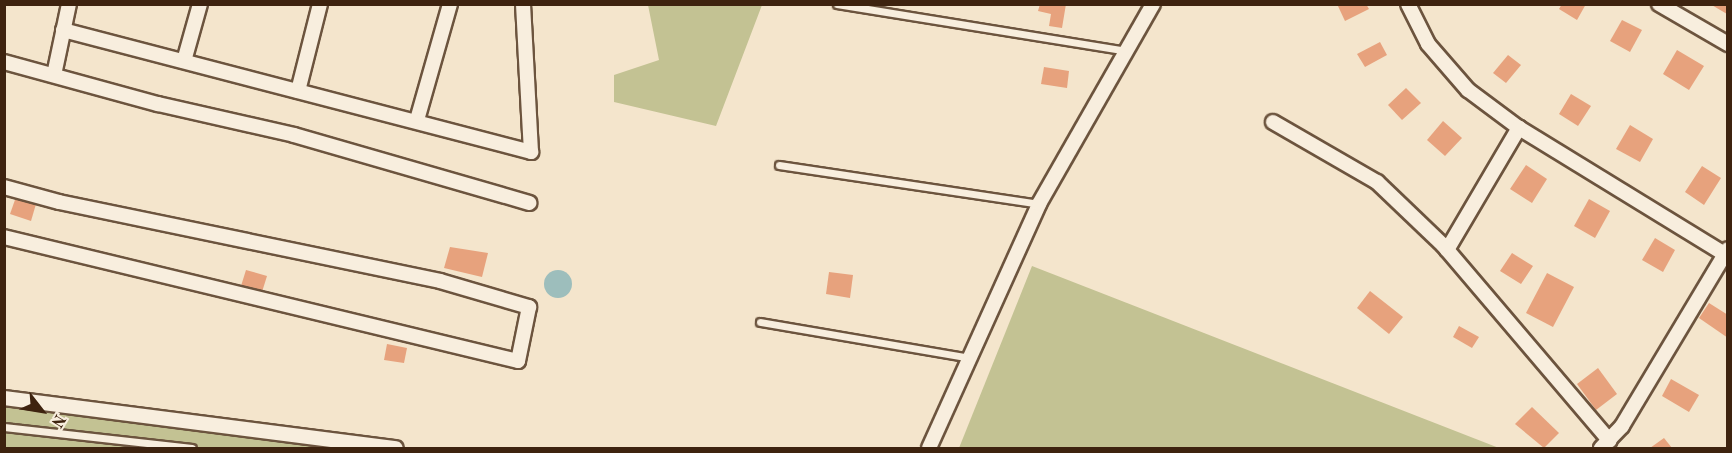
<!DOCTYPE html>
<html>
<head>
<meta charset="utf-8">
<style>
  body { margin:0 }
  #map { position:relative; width:1732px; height:453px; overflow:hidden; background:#f4e5cc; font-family:"Old Standard TT",serif }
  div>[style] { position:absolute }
  .green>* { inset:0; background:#c3c293 }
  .water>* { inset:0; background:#9dbebc }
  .round { border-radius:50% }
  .building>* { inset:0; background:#e7a27d }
  .roads { filter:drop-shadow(2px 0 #6c543e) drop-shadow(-2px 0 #6c543e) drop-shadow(0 2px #6c543e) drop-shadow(0 -2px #6c543e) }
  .service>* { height:7px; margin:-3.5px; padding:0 3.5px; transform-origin:3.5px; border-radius:3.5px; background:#f8eede }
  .minor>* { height:14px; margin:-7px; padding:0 7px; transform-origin:7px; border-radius:7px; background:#f8eede }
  span { translate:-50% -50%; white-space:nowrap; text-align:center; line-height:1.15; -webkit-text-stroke:5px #f8eede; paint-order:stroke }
  .frame { position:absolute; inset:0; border:6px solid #3e230f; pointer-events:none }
  .north { position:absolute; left:12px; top:381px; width:60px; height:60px; -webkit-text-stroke:4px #f8eede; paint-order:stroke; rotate:121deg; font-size:16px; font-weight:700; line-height:24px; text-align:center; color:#3e230f }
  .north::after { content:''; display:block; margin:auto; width:21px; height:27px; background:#3e230f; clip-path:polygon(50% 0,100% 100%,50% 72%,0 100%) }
</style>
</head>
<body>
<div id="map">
  <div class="green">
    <i style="clip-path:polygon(648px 5px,762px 5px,716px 126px,614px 102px,614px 75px,659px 60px)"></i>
    <i style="clip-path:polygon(1032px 266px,1499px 448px,959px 448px)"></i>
    <i style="clip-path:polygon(4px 406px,95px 418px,326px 448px,5px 448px)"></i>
  </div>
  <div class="water">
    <i class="round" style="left:544px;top:270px;width:28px;height:28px"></i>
  </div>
  <div class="building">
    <i style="clip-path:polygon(1040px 4px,1066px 4px,1062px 28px,1049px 26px,1051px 14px,1038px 11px)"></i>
    <i style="clip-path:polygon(1337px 4px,1366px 4px,1369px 9px,1345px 21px)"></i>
    <i style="clip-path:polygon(1562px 4px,1586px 4px,1577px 20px,1559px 9px)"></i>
    <i style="clip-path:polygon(1710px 4px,1728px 4px,1728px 13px,1727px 14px)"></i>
    <i style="clip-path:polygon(1622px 20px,1642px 30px,1630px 52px,1610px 41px)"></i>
    <i style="clip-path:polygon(1380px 42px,1387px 55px,1365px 67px,1357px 54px)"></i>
    <i style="clip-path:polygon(1677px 50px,1704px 66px,1689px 90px,1663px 74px)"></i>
    <i style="clip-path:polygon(1508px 55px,1521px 65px,1506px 83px,1493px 73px)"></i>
    <i style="clip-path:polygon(1044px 67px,1069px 71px,1067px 88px,1041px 84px)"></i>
    <i style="clip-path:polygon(1406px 88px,1421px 103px,1402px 120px,1388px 105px)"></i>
    <i style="clip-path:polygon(1571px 94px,1591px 106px,1578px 126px,1559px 114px)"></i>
    <i style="clip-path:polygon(1443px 121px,1462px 138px,1445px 156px,1427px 140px)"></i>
    <i style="clip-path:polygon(1630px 125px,1653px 139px,1640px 162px,1616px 149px)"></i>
    <i style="clip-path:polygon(1526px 165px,1547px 179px,1532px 203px,1510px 189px)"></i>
    <i style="clip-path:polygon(1702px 166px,1721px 178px,1704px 205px,1685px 192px)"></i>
    <i style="clip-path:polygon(16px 197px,36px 204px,31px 221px,10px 214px)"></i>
    <i style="clip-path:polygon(1589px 199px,1610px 211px,1595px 238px,1574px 226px)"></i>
    <i style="clip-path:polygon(1655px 238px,1675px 250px,1663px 272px,1642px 260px)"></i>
    <i style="clip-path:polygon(450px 247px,488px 253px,482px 277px,444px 268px)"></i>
    <i style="clip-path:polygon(1512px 253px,1533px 266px,1521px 284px,1500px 271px)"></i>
    <i style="clip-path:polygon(246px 270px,267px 276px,262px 292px,241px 286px)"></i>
    <i style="clip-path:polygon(829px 272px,853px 275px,850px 298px,826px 294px)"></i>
    <i style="clip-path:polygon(1547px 273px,1574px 287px,1553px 327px,1526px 313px)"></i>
    <i style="clip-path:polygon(1370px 291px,1403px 317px,1389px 334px,1357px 308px)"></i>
    <i style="clip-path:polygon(1709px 303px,1728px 315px,1728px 338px,1699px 318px)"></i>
    <i style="clip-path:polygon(1459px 326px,1479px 337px,1472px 348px,1453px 337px)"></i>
    <i style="clip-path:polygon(387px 344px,407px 348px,404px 363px,384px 360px)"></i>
    <i style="clip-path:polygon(1598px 368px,1617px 394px,1596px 410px,1577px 384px)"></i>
    <i style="clip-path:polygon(1671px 379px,1699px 395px,1689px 412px,1662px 396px)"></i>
    <i style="clip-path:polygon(1532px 407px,1559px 433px,1544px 448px,1515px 424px)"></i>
    <i style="clip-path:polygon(1664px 438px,1672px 448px,1650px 448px)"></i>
  </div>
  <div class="roads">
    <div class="service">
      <i style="left:837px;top:4px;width:293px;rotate:9.2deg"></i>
      <i style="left:779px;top:165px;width:263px;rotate:8.5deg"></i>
      <i style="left:760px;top:322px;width:214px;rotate:9.7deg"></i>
      <i style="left:4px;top:427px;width:189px;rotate:6.4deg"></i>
    </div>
    <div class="minor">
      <i style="left:1408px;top:4px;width:45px;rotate:63.4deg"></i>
      <i style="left:1428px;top:44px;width:61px;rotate:49deg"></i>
      <i style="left:1468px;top:90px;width:64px;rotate:36.7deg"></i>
      <i style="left:1519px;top:128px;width:245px;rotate:31.5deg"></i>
      <i style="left:1659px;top:4px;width:80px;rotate:30.1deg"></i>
      <i style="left:63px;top:30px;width:484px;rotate:14.6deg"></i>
      <i style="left:531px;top:152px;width:148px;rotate:-93.1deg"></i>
      <i style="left:184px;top:61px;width:59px;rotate:-74.3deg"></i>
      <i style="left:4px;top:62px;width:160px;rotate:15.3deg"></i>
      <i style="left:158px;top:104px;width:139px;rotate:12.8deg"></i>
      <i style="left:294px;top:135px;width:245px;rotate:16.1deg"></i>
      <i style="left:54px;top:75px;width:73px;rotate:-78.1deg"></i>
      <i style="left:298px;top:91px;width:90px;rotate:-75.8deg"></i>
      <i style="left:417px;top:120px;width:121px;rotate:-74.1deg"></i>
      <i style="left:1273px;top:122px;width:120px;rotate:30deg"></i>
      <i style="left:1377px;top:182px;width:91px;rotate:43.7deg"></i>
      <i style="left:1443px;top:245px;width:257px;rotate:49.6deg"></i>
      <i style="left:4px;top:187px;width:57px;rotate:15.3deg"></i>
      <i style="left:59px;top:202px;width:389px;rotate:11.7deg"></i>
      <i style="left:440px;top:281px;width:93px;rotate:16.3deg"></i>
      <i style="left:529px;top:307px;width:55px;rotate:101.5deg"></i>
      <i style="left:518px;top:361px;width:529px;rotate:-166.44deg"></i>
      <i style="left:1447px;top:250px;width:142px;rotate:-59.5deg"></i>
      <i style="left:4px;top:398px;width:395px;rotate:7.3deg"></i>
      <i style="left:929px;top:448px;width:268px;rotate:-65.7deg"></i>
      <i style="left:1039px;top:204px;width:230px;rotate:-60.3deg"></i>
      <i style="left:1601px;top:448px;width:30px;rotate:-46deg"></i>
      <i style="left:1622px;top:426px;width:206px;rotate:-59.1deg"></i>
    </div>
  </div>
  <div class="frame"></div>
  <div class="north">N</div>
</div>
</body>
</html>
